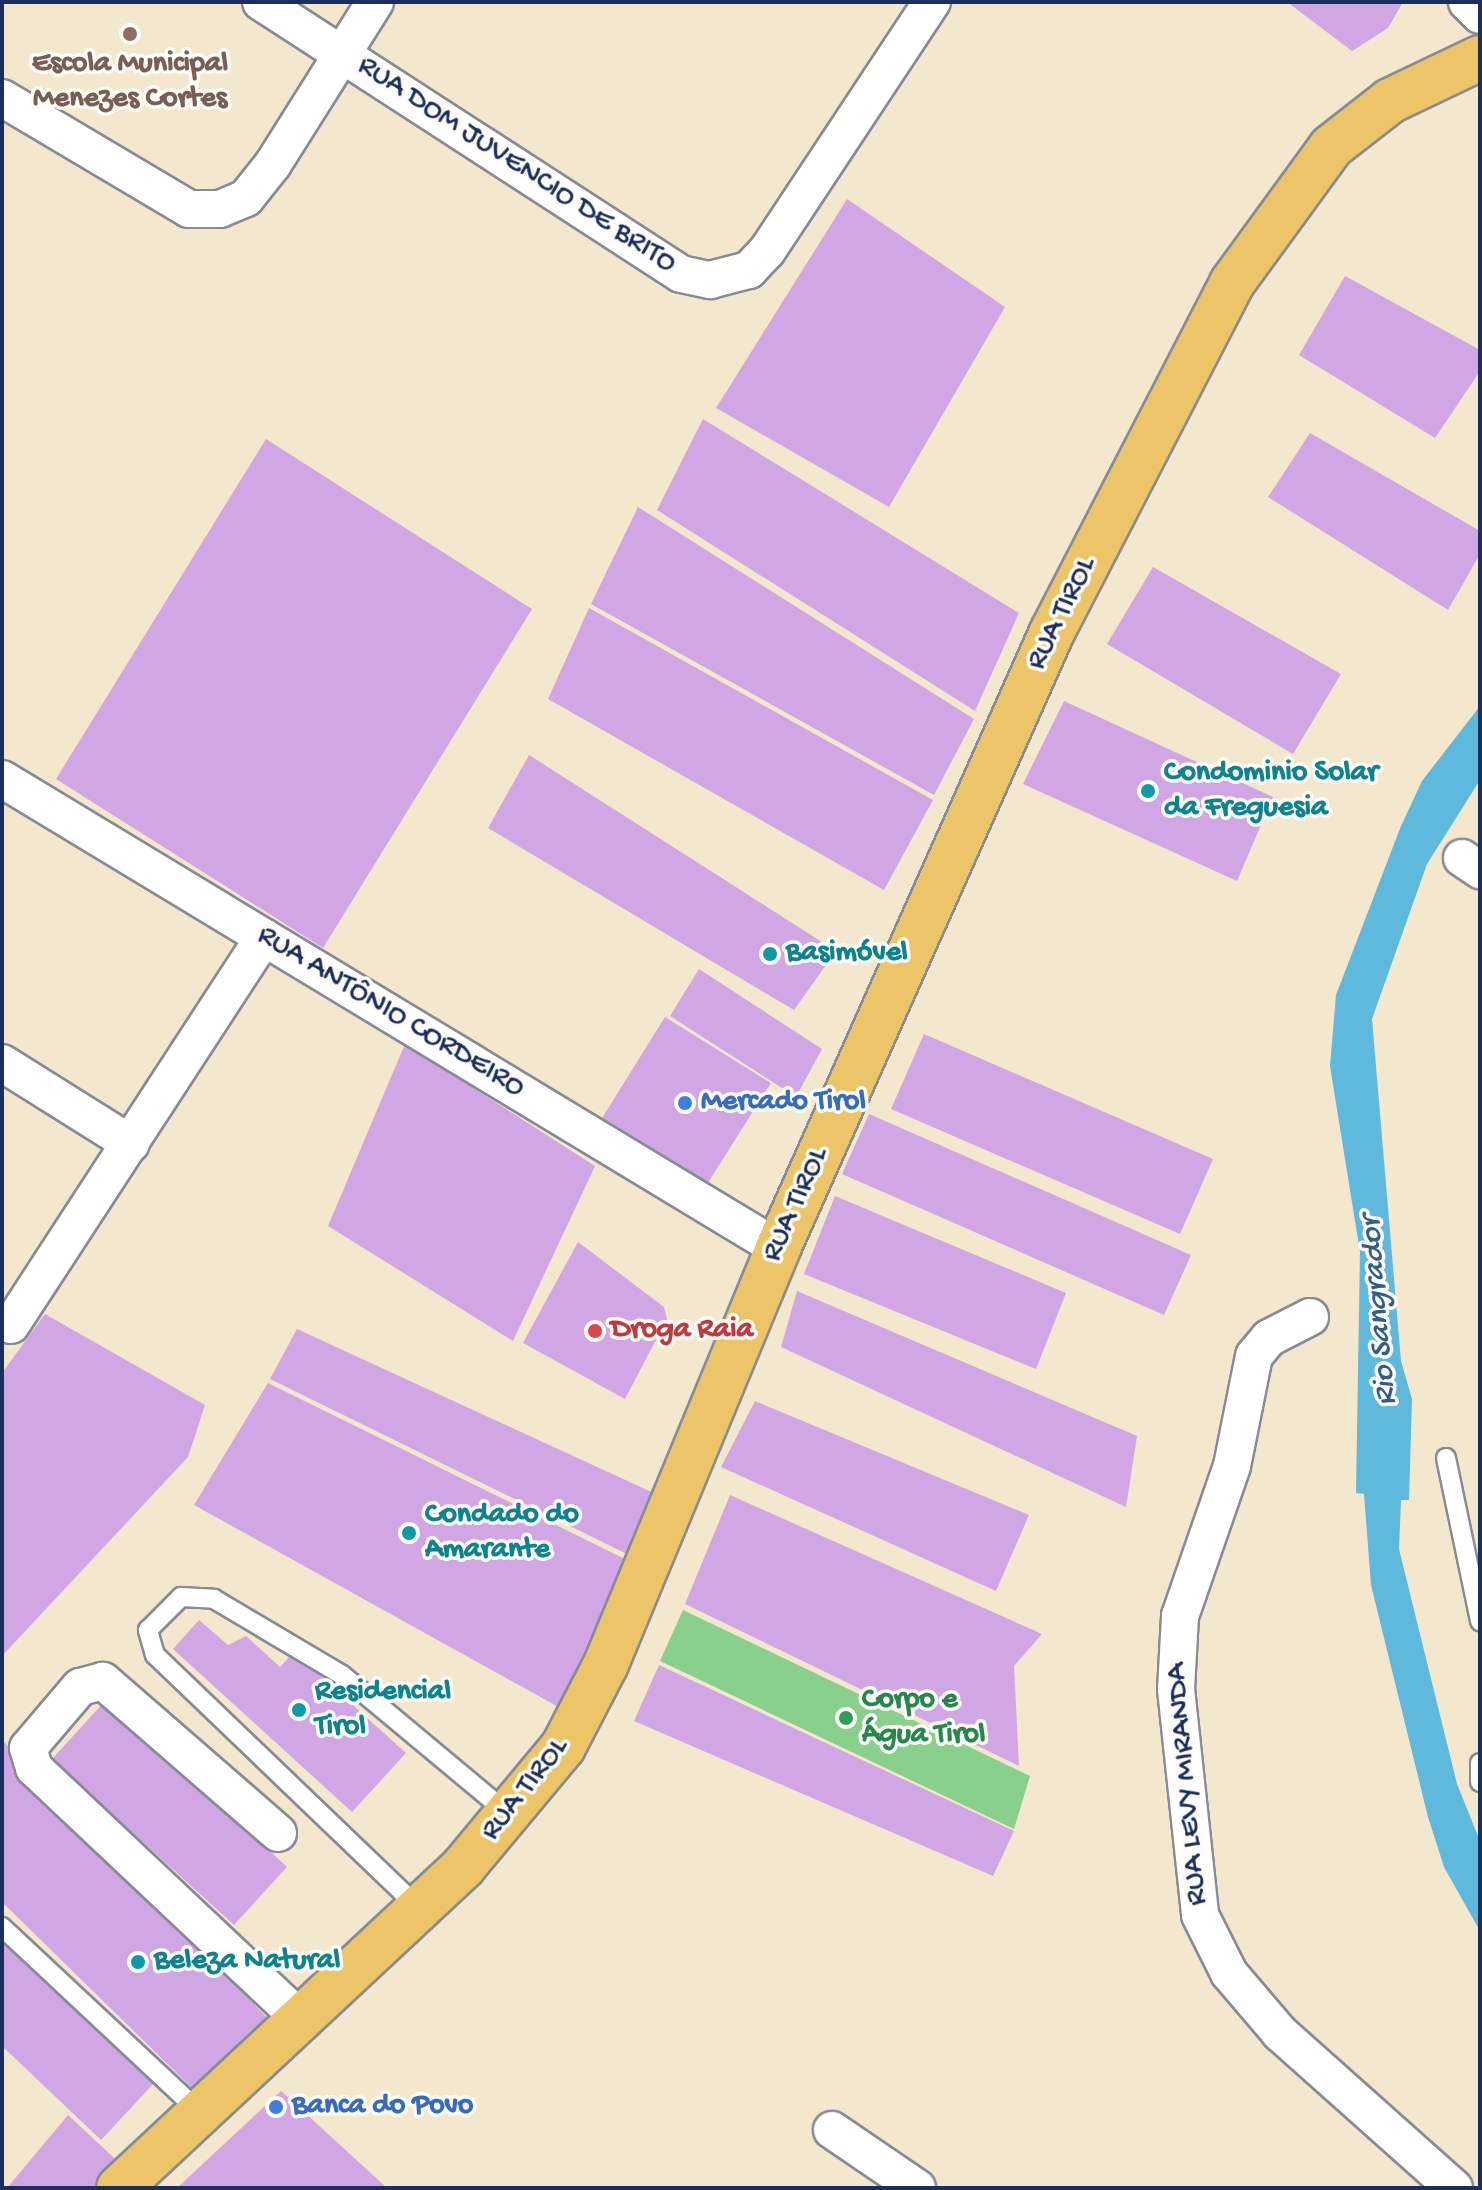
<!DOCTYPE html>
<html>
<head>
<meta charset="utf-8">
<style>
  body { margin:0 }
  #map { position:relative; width:1482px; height:2190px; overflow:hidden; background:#f3e7ce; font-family:"Gochi Hand",sans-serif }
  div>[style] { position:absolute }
  .green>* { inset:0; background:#88d08c }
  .water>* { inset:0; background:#5eb9dc }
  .building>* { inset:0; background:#d0a7e4 }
  .roads { filter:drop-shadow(2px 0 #878b96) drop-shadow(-2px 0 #878b96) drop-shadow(0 2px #878b96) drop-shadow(0 -2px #878b96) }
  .lane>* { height:18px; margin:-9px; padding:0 9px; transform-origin:9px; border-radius:9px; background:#fff }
  .street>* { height:36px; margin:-18px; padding:0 18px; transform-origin:18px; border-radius:18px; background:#fff }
  .primary>* { height:44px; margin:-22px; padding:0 22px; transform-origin:22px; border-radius:22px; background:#edc569 }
  .dots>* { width:22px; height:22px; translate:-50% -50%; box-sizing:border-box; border:4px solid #fdfcf7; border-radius:50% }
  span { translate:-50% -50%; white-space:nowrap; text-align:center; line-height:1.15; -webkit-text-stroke:7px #fdfcf7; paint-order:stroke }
  .education-label { font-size:30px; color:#785e54; font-weight:700 }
  .street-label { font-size:30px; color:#1b2f5e }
  .culture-label { font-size:30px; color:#0d838f; font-weight:700 }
  .left { translate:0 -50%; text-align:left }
  .shop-label { font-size:30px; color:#366cbe; font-weight:700 }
  .health-label { font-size:30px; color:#be3a42; font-weight:700 }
  .leisure-label { font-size:30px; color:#27864d; font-weight:700 }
  .water-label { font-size:32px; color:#325f8a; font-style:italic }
  .frame { position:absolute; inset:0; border:4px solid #1b2f5e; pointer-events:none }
</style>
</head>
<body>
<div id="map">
  <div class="green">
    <i style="clip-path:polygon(683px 1610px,1030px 1776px,1014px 1829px,660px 1661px)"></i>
  </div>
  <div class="water">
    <i style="clip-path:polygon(1480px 706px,1480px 780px,1427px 864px,1372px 1019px,1401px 1361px,1412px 1399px,1409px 1500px,1401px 1500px,1399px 1549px,1457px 1784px,1480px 1841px,1480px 1931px,1444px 1867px,1428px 1817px,1371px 1585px,1364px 1494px,1356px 1493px,1360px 1252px,1330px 1066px,1336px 995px,1401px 826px,1422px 781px)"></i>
  </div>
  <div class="building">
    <i style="clip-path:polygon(1287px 2px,1403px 2px,1388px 28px,1352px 51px)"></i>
    <i style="clip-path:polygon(847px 199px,1005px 307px,889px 507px,716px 408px)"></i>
    <i style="clip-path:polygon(1345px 276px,1480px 350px,1480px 371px,1435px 438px,1299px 355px)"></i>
    <i style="clip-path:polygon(703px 419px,1019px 613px,975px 711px,657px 510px)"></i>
    <i style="clip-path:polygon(1310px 433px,1480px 531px,1480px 554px,1448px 610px,1268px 497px)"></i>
    <i style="clip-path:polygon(266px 439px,532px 609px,323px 948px,56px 779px)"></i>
    <i style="clip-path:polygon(638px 507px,974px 719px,934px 795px,591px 604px)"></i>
    <i style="clip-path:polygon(1153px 567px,1341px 674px,1293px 754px,1107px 644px)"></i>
    <i style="clip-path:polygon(589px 608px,933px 800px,884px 890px,548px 699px)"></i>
    <i style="clip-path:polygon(1064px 701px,1273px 797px,1237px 881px,1023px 784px)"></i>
    <i style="clip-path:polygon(529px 755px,836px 951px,794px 1010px,488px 828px)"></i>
    <i style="clip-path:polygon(699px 969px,822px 1049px,796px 1097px,670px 1016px)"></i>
    <i style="clip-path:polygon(665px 1017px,771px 1083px,704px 1189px,599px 1123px)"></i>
    <i style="clip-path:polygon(924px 1034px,1213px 1159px,1180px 1234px,891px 1109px)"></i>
    <i style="clip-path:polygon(405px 1044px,595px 1166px,513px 1341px,328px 1226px)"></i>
    <i style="clip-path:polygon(869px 1114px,1191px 1255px,1164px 1315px,842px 1174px)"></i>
    <i style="clip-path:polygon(835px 1196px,1066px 1293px,1036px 1369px,804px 1274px)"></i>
    <i style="clip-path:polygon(578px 1242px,664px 1307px,667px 1319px,625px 1399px,523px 1343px)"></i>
    <i style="clip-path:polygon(797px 1291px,1137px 1436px,1126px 1507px,781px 1347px)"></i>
    <i style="clip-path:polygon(45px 1314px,205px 1405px,188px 1457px,2px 1656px,2px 1373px)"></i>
    <i style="clip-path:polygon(297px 1329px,658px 1495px,631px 1556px,270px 1379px)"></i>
    <i style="clip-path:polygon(268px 1383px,629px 1561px,562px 1709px,194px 1505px)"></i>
    <i style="clip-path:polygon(755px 1401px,1029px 1515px,996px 1591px,721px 1467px)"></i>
    <i style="clip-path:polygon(730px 1495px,1042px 1634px,1014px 1666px,1019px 1766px,685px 1604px)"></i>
    <i style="clip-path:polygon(199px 1620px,228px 1645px,246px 1636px,280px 1667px,294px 1652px,406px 1753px,352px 1812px,173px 1649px)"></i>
    <i style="clip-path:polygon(659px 1665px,1014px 1831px,993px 1876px,634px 1721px)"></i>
    <i style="clip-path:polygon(106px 1700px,287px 1867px,234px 1925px,52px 1759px)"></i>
    <i style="clip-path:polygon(2px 1740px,271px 2022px,194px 2090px,2px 1902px)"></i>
    <i style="clip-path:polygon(2px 1936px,155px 2082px,101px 2140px,2px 2046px)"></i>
    <i style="clip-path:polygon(281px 2091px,291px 2100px,387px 2188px,177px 2188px)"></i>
    <i style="clip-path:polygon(68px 2115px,126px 2169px,105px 2188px,7px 2188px)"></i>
  </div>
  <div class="roads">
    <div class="lane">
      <i style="left:1446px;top:1458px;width:167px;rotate:78.2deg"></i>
      <i style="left:1480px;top:1763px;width:19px;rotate:90deg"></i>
      <i style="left:419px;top:1908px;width:366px;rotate:-136.2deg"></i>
      <i style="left:155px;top:1655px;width:26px;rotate:-106deg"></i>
      <i style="left:148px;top:1630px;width:47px;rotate:-45deg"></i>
      <i style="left:181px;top:1597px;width:33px;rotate:3deg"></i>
      <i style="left:214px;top:1599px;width:149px;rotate:30.7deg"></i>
      <i style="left:342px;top:1675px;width:217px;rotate:39.8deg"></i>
      <i style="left:2px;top:1927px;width:271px;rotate:43.1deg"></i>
    </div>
    <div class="street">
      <i style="left:261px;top:2px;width:500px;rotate:32.93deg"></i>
      <i style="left:681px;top:274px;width:30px;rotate:12deg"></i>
      <i style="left:710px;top:280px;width:40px;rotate:-14.4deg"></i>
      <i style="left:749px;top:270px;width:26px;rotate:-47deg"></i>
      <i style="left:767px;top:251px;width:299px;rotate:-56.5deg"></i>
      <i style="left:1467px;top:2px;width:18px;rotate:45deg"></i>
      <i style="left:2px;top:98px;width:217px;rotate:30.7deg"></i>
      <i style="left:189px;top:209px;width:31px"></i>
      <i style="left:220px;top:209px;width:28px;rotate:-23deg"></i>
      <i style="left:246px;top:198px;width:43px;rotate:-51.5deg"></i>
      <i style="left:273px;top:164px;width:191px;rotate:-57.8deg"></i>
      <i style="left:2px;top:779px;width:907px;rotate:31.15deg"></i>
      <i style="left:1462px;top:858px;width:22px;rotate:34deg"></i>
      <i style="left:2px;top:1063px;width:152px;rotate:32.1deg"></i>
      <i style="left:1310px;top:1317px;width:46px;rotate:152.9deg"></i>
      <i style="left:1269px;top:1338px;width:23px;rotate:130deg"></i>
      <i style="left:1254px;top:1356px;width:112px;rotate:101.3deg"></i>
      <i style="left:1232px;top:1466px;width:159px;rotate:109.1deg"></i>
      <i style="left:1180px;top:1616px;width:73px;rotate:93.1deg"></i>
      <i style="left:1176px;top:1689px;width:227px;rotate:83.9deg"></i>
      <i style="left:1200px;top:1915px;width:65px;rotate:63.4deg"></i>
      <i style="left:1229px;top:1973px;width:79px;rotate:49.6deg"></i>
      <i style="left:1280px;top:2033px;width:233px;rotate:41.7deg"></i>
      <i style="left:11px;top:1325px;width:463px;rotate:-56.9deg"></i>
      <i style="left:278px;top:1833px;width:232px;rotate:-139deg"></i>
      <i style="left:103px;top:1681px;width:24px;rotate:165deg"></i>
      <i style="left:80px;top:1687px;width:80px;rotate:130.4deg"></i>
      <i style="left:28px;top:1748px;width:21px;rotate:73deg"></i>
      <i style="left:34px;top:1768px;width:366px;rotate:43.3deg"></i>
      <i style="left:832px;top:2130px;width:103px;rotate:34.3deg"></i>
    </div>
    <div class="primary">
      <i style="left:119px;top:2188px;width:471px;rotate:-43deg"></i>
      <i style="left:463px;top:1867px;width:156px;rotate:-50.2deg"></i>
      <i style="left:563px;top:1747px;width:93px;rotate:-62.6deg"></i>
      <i style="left:606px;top:1664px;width:450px;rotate:-67.5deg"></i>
      <i style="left:778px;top:1248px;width:674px;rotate:-66.02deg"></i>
      <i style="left:1052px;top:632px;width:393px;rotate:-62.7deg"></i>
      <i style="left:1232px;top:283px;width:168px;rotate:-53.9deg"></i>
      <i style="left:1331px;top:147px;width:75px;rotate:-37.9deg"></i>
      <i style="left:1390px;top:101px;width:100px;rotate:-25.5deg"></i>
    </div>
  </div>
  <div class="dots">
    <i style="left:130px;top:34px;background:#8d6e63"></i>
    <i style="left:1148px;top:791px;background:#0f9aa8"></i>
    <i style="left:770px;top:954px;background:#0f9aa8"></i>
    <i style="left:685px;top:1103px;background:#3f7fe0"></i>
    <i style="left:595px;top:1331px;background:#e0444e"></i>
    <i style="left:409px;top:1533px;background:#0f9aa8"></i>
    <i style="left:299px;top:1710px;background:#0f9aa8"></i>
    <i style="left:846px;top:1718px;background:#2e9e5b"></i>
    <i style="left:138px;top:1962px;background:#0f9aa8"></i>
    <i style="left:276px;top:2107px;background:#3f7fe0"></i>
  </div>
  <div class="education-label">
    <span style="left:130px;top:82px">Escola Municipal<br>Menezes Cortes</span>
  </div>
  <div class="street-label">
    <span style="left:516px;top:166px;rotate:33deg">RUA DOM JUVENCIO DE BRITO</span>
    <span style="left:1063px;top:614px;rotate:-64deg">RUA TIROL</span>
    <span style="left:390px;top:1013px;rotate:31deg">RUA ANTÔNIO CORDEIRO</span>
    <span style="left:797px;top:1205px;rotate:-66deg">RUA TIROL</span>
    <span style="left:1189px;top:1784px;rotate:-95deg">RUA LEVY MIRANDA</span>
    <span style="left:526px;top:1790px;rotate:-52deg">RUA TIROL</span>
  </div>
  <div class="culture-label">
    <span class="left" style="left:1164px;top:791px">Condominio Solar<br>da Freguesia</span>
    <span class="left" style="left:786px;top:954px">Basimóvel</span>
    <span class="left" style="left:425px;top:1533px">Condado do<br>Amarante</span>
    <span class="left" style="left:315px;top:1710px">Residencial<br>Tirol</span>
    <span class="left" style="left:154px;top:1962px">Beleza Natural</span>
  </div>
  <div class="shop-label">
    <span class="left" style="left:701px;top:1103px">Mercado Tirol</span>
    <span class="left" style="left:292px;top:2107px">Banca do Povo</span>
  </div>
  <div class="health-label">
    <span class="left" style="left:611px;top:1331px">Droga Raia</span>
  </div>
  <div class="leisure-label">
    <span class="left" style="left:862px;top:1718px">Corpo e<br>Água Tirol</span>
  </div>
  <div class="water-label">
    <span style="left:1380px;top:1311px;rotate:-95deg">Rio Sangrador</span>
  </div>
  <div class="frame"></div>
</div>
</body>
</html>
